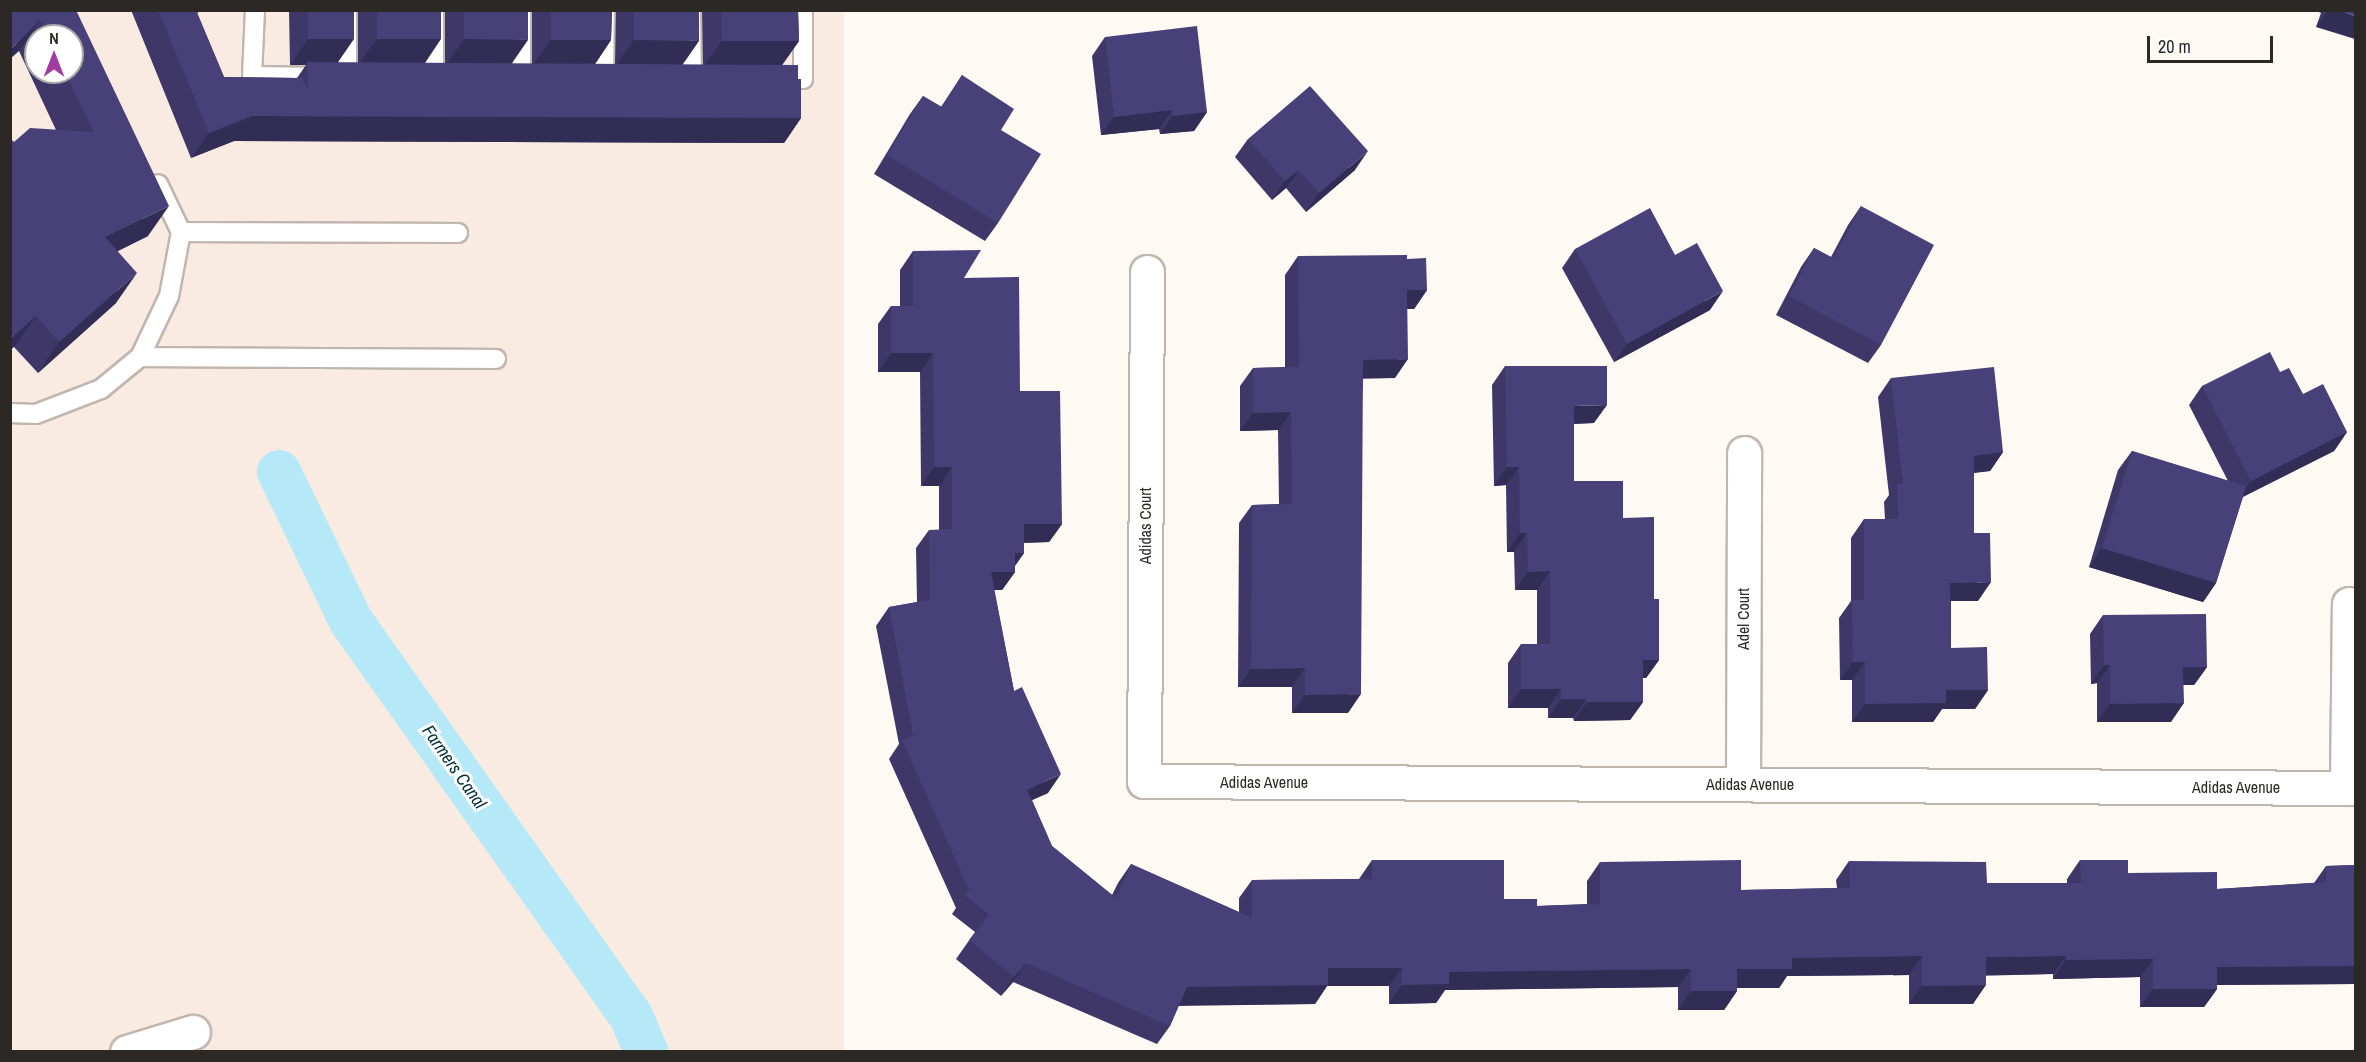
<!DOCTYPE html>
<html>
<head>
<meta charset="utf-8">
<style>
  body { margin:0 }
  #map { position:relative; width:2366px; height:1062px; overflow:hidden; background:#fff9f4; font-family:"Archivo Narrow",sans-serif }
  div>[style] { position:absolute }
  .built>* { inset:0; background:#f9ebe1 }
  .canal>* { height:44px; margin:-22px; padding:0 22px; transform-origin:22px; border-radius:22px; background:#b6e9f7 }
  .roads { filter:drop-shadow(2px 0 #c0b6ae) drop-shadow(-2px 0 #c0b6ae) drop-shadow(0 2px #c0b6ae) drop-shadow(0 -2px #c0b6ae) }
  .service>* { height:18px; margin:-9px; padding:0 9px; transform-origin:9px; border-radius:9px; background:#fff }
  .minor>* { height:33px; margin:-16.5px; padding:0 16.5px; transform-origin:16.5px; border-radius:16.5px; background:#fff }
  .wall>* { inset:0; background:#3e3768 }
  .shaded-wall>* { inset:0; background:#322d55 }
  .building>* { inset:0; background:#484079 }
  span { translate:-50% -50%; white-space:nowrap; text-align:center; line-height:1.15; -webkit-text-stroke:6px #fff; paint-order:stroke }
  .street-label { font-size:16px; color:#2c2825 }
  .water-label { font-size:18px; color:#04313c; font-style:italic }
  .frame { position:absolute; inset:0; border:12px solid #2c2825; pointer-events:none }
  .north { position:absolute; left:24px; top:24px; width:60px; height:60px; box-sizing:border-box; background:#fff; border:2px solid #aba9a8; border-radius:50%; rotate:0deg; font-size:16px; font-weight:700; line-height:24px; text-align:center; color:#2c2825 }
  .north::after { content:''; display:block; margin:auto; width:21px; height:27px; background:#a03ca2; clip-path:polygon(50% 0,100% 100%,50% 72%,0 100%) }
  .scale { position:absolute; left:2147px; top:36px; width:126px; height:27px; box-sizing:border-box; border:3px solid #2c2825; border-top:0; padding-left:8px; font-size:18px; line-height:21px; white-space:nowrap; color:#2c2825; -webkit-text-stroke:4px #fff; paint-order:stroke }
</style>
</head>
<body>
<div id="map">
  <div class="built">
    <i style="clip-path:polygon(evenodd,10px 11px,844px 11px,844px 1051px,11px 1051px,10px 11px,36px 36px,72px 36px,72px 72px,36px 72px,36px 36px)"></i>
  </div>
  <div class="canal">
    <i style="left:279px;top:472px;width:165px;rotate:64.2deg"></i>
    <i style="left:351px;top:621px;width:484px;rotate:54.7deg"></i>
    <i style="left:631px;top:1016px;width:39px;rotate:67deg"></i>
  </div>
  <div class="roads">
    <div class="service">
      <i style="left:255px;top:10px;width:66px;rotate:92.6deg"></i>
      <i style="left:252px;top:76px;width:69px;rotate:0.8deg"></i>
      <i style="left:347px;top:10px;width:67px;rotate:90deg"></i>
      <i style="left:434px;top:10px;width:67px;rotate:90deg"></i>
      <i style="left:521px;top:10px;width:67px;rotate:90deg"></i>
      <i style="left:691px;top:10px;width:68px;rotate:89.2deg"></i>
      <i style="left:604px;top:78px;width:68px;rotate:-89.2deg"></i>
      <i style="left:774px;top:78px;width:29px;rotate:2deg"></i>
      <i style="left:803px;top:79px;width:69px;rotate:-90deg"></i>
      <i style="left:181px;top:232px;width:277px;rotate:0.2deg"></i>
      <i style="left:140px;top:357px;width:356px;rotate:0.3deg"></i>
      <i style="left:10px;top:413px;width:26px;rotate:2deg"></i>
      <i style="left:36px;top:414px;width:70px;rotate:-21deg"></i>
      <i style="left:101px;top:389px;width:50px;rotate:-39.4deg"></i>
      <i style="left:140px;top:357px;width:68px;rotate:-64.6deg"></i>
      <i style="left:169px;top:296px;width:65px;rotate:-79.4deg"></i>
      <i style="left:181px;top:232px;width:53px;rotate:-115.6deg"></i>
    </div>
    <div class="minor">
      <i style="left:1147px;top:272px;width:509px;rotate:90.34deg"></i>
      <i style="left:1144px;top:781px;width:1212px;rotate:0.33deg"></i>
      <i style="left:1743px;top:784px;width:331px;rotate:-89.8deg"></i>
      <i style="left:2347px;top:788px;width:184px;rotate:-89.4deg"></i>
      <i style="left:127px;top:1052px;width:69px;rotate:-16.9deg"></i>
    </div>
  </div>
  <div class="wall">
    <i style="clip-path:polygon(evenodd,10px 10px,76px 10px,148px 236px,118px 251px,116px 303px,38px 373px,14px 347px,14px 142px,56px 130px,19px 51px,10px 10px,36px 36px,72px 36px,72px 72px,36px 72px,36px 36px)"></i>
    <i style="clip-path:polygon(131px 10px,203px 10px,197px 13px,224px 77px,297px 78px,306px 65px,290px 65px,289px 10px,354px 10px,338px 63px,358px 63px,358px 10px,441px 10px,425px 63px,445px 63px,445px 10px,528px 10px,512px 64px,532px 64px,532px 10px,612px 10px,611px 40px,595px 64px,615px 64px,616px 10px,699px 10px,682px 65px,703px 65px,702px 10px,798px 10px,799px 41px,782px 65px,798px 79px,801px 118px,784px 143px,234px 141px,191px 158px)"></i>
    <i style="clip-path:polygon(2314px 10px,2355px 10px,2316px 27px,2321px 13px)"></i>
    <i style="clip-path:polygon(1105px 37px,1207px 112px,1194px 131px,1160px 134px,1159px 129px,1101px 135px,1092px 56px)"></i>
    <i style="clip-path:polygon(962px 75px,1001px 130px,998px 223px,985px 241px,874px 174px,910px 114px,923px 96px,941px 107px)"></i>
    <i style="clip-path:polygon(1248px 139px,1355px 170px,1306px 212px,1286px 188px,1272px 200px,1235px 157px)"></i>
    <i style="clip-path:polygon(1861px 206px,1881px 345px,1868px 363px,1776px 315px,1801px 267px,1814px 248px,1831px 257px,1848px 225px)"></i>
    <i style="clip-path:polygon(1575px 249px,1675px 255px,1710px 310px,1614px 362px,1562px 268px)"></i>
    <i style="clip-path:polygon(913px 251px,964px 278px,1020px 391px,1062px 524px,1049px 542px,1024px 543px,1024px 553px,1015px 566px,1015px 572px,1002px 590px,994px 590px,1014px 691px,1048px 793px,1032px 800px,1052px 846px,1112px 895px,1118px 883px,1131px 864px,1239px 912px,1239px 898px,1252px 880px,1359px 879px,1372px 860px,1504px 899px,1537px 906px,1587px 904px,1587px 881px,1600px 862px,1741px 890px,1837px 888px,1836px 880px,1849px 861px,1987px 883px,2067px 883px,2067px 879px,2080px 860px,2128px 873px,2217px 889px,2314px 883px,2326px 866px,2355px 865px,2355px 984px,2217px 985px,2217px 989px,2204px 1007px,2140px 1007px,2140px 977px,2053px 979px,2053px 974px,1986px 975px,1973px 1004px,1909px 1004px,1909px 975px,1787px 976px,1779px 988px,1737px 988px,1737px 991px,1724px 1010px,1678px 1010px,1678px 987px,1445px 990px,1436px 1003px,1389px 1004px,1389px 986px,1327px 986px,1315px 1004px,1179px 1005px,1170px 1026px,1157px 1044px,1013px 982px,1001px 996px,956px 959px,975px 932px,952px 914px,956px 908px,889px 759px,899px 744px,876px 626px,889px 607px,917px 602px,916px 548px,929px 530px,939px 530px,939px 486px,921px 486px,920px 372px,878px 372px,878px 324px,891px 306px,900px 306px,900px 270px)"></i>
    <i style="clip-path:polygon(1298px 256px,1407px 259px,1427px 290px,1414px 309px,1407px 309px,1395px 378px,1363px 378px,1348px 713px,1292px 713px,1292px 687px,1238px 687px,1239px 523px,1252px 505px,1279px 504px,1278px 430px,1240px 431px,1240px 386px,1253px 368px,1285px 367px,1285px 275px)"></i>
    <i style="clip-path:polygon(1505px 366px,1594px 423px,1574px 424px,1574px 481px,1623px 518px,1654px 599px,1659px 660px,1646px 678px,1643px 678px,1643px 702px,1630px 720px,1574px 721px,1573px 718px,1548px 718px,1548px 708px,1508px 708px,1508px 663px,1521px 644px,1537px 644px,1537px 590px,1515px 590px,1514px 552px,1507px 552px,1506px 485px,1494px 486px,1492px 385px)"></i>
    <i style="clip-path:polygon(2280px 372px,2303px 394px,2347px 432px,2334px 451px,2243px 497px,2216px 583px,2203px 602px,2089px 567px,2118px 470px,2132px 451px,2228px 481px,2189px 405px,2202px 386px)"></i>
    <i style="clip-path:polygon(1891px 378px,2003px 452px,1990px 471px,1974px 473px,1974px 533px,1978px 601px,1951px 601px,1951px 648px,1988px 690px,1975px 709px,1942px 709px,1933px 722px,1852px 722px,1852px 680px,1840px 680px,1839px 618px,1851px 601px,1851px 538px,1864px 519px,1885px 519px,1884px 502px,1889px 495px,1878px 397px)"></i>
    <i style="clip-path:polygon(2103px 615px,2207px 667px,2194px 685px,2183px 685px,2171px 722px,2097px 722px,2097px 683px,2091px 684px,2090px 634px)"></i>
  </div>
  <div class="shaded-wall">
    <i style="clip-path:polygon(2328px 10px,2337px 10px,2355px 16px,2355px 39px,2316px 27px)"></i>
    <i style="clip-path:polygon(40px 20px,19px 51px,10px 59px,10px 50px)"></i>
    <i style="clip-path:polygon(308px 39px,354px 39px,336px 65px,307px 62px,306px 65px,290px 65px)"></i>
    <i style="clip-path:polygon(377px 39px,441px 39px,423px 66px,358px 65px)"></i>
    <i style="clip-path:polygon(464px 39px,528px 40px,510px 66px,445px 66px)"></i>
    <i style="clip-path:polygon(551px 40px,611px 40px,593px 67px,532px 66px)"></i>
    <i style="clip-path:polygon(634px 40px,699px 41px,681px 67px,615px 67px)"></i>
    <i style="clip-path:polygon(722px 41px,799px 41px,780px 68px,703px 67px)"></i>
    <i style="clip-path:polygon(1172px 110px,1159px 129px,1101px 135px,1114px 117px)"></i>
    <i style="clip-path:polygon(1207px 112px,1194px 131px,1160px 134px,1173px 116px)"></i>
    <i style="clip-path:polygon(252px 116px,801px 118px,784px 143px,234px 141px,191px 158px,209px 133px)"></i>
    <i style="clip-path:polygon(1368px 151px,1355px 170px,1306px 212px,1319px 193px)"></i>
    <i style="clip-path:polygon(1299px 170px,1286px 188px,1272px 200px,1285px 181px)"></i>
    <i style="clip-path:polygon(169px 206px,148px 236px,83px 268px,105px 237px)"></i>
    <i style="clip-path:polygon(137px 273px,116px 303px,38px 373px,59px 342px)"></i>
    <i style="clip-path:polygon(1407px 290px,1427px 290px,1414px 309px,1394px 309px)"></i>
    <i style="clip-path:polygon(1723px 291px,1710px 310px,1614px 362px,1627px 344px)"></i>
    <i style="clip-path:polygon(36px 316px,14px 347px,10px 350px,10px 339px)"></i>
    <i style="clip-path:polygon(891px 353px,933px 353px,920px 372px,878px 372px)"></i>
    <i style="clip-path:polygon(1408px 359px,1395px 378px,1350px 379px,1363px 360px)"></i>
    <i style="clip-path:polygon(1607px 405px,1594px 423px,1561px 424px,1574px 406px)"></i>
    <i style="clip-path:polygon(1291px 412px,1278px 430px,1240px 431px,1253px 413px)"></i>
    <i style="clip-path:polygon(2347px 432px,2334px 451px,2238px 499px,2251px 481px)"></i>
    <i style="clip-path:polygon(2003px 452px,1990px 471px,1961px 474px,1974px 456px)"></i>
    <i style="clip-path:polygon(934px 467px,952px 467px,939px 486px,921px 486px)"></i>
    <i style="clip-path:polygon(1507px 467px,1519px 467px,1506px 485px,1494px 486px)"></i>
    <i style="clip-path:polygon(1024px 524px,1062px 524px,1049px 542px,1011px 543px)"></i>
    <i style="clip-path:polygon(1520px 533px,1527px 533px,1514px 552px,1507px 552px)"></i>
    <i style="clip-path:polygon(2102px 548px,2216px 583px,2203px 602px,2089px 567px)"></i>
    <i style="clip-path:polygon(1015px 553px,1024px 553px,1011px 571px)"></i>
    <i style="clip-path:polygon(1550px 571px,1537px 590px,1515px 590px,1528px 572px)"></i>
    <i style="clip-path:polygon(991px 572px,1015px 572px,1002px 590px,978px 590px)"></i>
    <i style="clip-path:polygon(1991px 582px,1978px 601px,1937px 601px,1950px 583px)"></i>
    <i style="clip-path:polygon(1643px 660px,1659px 660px,1646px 678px,1630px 678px)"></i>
    <i style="clip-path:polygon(1853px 662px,1865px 662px,1852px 680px,1840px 680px)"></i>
    <i style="clip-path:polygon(2104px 665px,2110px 665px,2097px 683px,2091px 684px)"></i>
    <i style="clip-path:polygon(2183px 667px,2207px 667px,2194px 685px,2170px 685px)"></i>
    <i style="clip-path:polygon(1305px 668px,1292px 687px,1238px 687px,1251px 669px)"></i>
    <i style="clip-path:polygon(1521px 689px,1561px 689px,1548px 708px,1508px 708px)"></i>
    <i style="clip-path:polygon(1946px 690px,1988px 690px,1975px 709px,1942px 709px,1933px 722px,1852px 722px,1865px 704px)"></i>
    <i style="clip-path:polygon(1361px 694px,1348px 713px,1292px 713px,1305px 695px)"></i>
    <i style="clip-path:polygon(1561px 699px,1586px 699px,1573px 718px,1548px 718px)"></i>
    <i style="clip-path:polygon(1587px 702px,1643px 702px,1630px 720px,1574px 721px)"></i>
    <i style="clip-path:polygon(2184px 703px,2171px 722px,2097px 722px,2110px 704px)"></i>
    <i style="clip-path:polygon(1061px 774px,1048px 793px,1014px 808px,1027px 790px)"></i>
    <i style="clip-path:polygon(1922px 956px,1909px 975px,1787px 976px,1779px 988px,1724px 988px,1737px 969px,1792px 958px)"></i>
    <i style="clip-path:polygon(2066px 956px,2053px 974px,1973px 976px,1986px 957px)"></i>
    <i style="clip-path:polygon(2153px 959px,2140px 977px,2053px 979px,2066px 960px)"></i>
    <i style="clip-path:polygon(1026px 963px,1013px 982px,1001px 996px,1014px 977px)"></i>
    <i style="clip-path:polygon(2355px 966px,2355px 984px,2204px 985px,2217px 967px)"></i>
    <i style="clip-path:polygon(1328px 968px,1402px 968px,1389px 986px,1327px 986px,1315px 1004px,1174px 1006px,1187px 987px)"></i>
    <i style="clip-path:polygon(1691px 969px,1678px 987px,1445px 990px,1436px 1003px,1389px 1004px,1402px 985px,1449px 972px)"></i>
    <i style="clip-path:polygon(1986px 985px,1973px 1004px,1909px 1004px,1922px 986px)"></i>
    <i style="clip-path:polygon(2153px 989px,2217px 989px,2204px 1007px,2140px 1007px)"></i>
    <i style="clip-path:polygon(1691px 991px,1737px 991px,1724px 1010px,1678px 1010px)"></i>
  </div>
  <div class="building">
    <i style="clip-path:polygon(10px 10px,76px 10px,169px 206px,105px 237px,137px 273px,59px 342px,36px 316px,10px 339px,10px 138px,14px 142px,30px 128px,94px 132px,65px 72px,72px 72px,72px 36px,48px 36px,40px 20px,10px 50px)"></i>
    <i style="clip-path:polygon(158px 10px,196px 10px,224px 77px,302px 78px,308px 90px,307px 62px,798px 65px,798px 79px,801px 79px,801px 118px,252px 116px,209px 133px)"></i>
    <i style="clip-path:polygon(308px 10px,354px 10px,354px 39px,308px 39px)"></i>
    <i style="clip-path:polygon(377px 10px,441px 10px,441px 39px,377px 39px)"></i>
    <i style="clip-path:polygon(464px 10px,528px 10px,528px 40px,464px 39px)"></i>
    <i style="clip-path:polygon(551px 10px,612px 10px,611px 40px,551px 40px)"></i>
    <i style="clip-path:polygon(634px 10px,699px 10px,699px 41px,634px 40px)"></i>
    <i style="clip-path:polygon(721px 10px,798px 10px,799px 41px,722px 41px)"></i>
    <i style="clip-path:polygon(2337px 10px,2355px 10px,2355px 16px)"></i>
    <i style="clip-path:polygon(1197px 26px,1207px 112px,1173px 116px,1172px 110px,1114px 117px,1105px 37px)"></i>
    <i style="clip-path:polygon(962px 75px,1014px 109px,1001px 130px,1041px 154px,998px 223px,887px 155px,923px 96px,942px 107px)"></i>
    <i style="clip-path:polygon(1310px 86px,1368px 151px,1319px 193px,1299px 170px,1285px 181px,1248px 139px)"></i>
    <i style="clip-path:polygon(1861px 206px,1934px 245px,1881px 345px,1789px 296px,1814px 248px,1833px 258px)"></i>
    <i style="clip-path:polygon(1650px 208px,1675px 255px,1697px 243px,1723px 291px,1627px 344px,1575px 249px)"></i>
    <i style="clip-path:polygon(981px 250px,964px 278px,1019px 277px,1020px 391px,1060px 391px,1062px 524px,1024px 524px,1024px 553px,1015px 553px,1015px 572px,991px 572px,1014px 691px,1022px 687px,1061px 774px,1027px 790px,1052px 846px,1116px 898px,1131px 864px,1252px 918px,1252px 880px,1372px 879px,1372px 860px,1504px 860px,1504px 899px,1537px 899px,1537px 906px,1600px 904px,1600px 862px,1741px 860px,1741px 890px,1850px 888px,1849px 861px,1986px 862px,1987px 883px,2081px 883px,2080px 860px,2128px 860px,2128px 873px,2217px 872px,2217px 889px,2326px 882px,2326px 866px,2355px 865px,2355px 966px,2217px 967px,2217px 989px,2153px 989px,2153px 959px,2066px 960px,2066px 956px,1986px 957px,1986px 985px,1922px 986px,1922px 956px,1792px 958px,1792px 969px,1737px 969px,1737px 991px,1691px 991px,1691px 969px,1449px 972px,1449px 984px,1402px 985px,1402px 968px,1328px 968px,1328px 985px,1187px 987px,1170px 1026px,1026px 963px,1014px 977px,969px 940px,989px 915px,965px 895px,969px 890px,902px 740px,913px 735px,889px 607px,930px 600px,929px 530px,952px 529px,952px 467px,934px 467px,933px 353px,891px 353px,891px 306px,913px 306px,913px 251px)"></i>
    <i style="clip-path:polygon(1407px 255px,1407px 259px,1426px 258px,1427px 290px,1407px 290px,1408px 359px,1363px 360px,1361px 694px,1305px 695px,1305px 668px,1251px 669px,1252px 505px,1292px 504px,1291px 412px,1253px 413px,1253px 368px,1299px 367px,1298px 256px)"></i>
    <i style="clip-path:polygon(2270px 352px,2280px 372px,2289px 368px,2303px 394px,2323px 384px,2347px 432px,2251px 481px,2202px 386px)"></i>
    <i style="clip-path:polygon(1505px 366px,1607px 366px,1607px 405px,1574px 406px,1574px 481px,1623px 481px,1623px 518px,1654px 517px,1654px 599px,1659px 599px,1659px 660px,1643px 660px,1643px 702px,1587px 702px,1586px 699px,1561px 699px,1561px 689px,1521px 689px,1521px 644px,1550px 644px,1550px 571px,1528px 572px,1527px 533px,1520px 533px,1519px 467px,1507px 467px)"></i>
    <i style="clip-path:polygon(1994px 367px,2003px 452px,1974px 456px,1974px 533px,1990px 533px,1991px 582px,1950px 583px,1951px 648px,1987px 647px,1988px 690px,1946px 690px,1946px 703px,1865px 704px,1865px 662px,1853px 662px,1852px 600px,1864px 600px,1864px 519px,1898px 519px,1897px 484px,1903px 484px,1891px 378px)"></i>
    <i style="clip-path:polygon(2132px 451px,2246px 486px,2216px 583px,2102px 548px)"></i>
    <i style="clip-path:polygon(2206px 614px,2207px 667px,2183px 667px,2184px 703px,2110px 704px,2110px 665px,2104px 665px,2103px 615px)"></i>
  </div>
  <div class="street-label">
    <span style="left:1145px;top:526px;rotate:-90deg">Adidas Court</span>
    <span style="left:1743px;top:619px;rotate:-90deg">Adel Court</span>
    <span style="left:1264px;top:782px">Adidas Avenue</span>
    <span style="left:1750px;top:784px">Adidas Avenue</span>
    <span style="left:2236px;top:787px">Adidas Avenue</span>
  </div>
  <div class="water-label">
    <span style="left:454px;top:767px;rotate:55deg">Farmers Canal</span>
  </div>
  <div class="frame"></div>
  <div class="north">N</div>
  <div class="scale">20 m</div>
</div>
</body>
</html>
